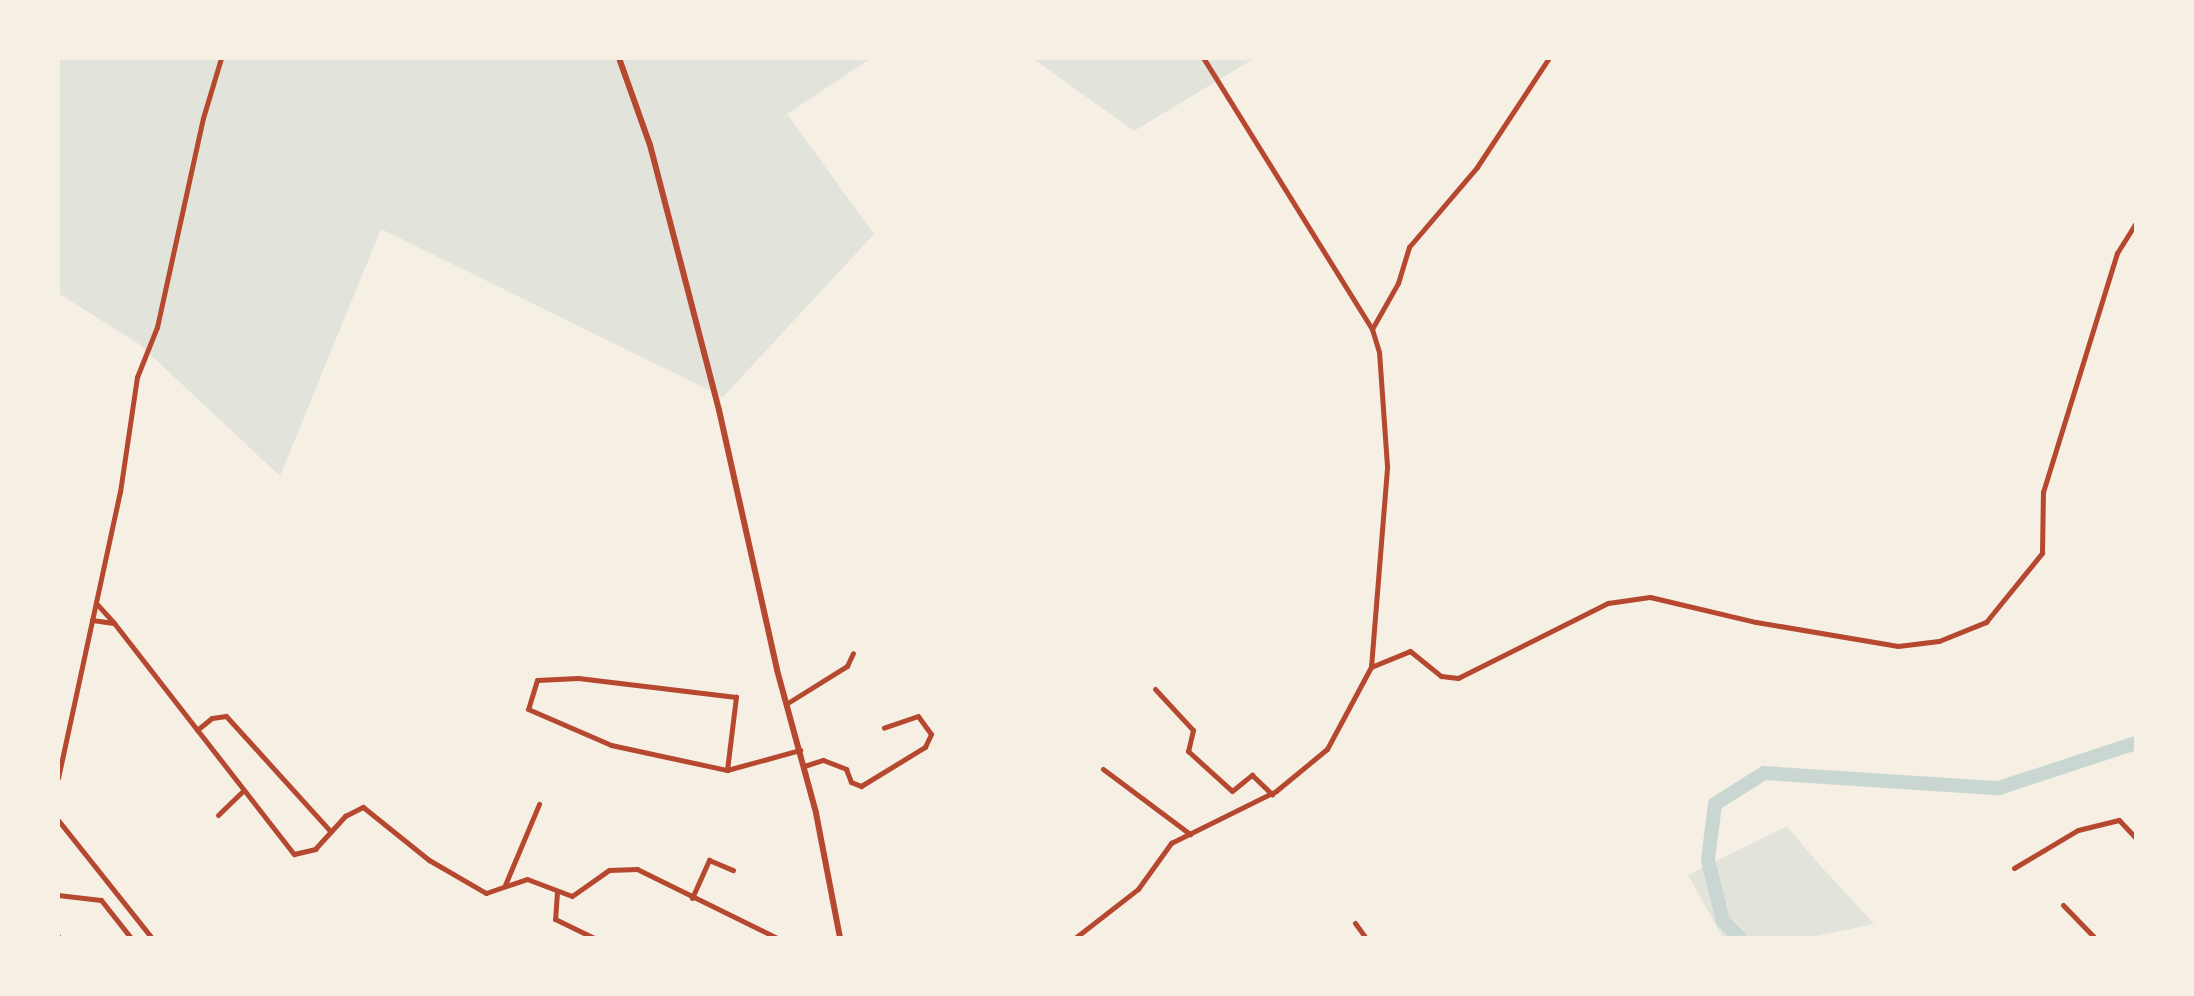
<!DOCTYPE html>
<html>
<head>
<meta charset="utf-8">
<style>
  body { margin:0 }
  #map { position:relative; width:2194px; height:996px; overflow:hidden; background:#f6efe4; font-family:"DejaVu Sans",sans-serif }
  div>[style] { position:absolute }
  .green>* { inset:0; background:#e2e4dc }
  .river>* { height:14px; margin:-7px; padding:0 7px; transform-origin:7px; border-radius:7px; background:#c9d6d2 }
  .minor>* { height:5px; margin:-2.5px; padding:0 2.5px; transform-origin:2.5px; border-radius:2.5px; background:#b5482f }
  .tertiary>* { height:6px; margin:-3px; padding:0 3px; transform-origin:3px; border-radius:3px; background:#b5482f }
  span { translate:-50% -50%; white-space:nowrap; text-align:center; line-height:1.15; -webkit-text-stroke:8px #f6efe4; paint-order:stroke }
  .frame { position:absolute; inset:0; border:60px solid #f6efe4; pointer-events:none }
</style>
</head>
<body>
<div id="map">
  <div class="green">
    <i style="clip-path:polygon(58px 58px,871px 58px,787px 114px,874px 234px,723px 397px,381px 229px,280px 476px,139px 344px,58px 293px)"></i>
    <i style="clip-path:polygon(1032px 58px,1255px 58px,1134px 131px)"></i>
    <i style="clip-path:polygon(1787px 826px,1818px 863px,1874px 924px,1806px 938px,1723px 938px,1688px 875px)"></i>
  </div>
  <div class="river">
    <i style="left:1740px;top:938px;width:24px;rotate:-135deg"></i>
    <i style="left:1723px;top:921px;width:63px;rotate:-103.8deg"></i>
    <i style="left:1708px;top:860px;width:56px;rotate:-82.9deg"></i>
    <i style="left:1715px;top:804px;width:58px;rotate:-32.3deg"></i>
    <i style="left:1764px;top:773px;width:235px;rotate:3.7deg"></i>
    <i style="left:1999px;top:788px;width:144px;rotate:-18.2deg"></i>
  </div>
  <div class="minor">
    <i style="left:1372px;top:329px;width:53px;rotate:-60.5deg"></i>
    <i style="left:1398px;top:283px;width:38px;rotate:-73deg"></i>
    <i style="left:1409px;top:247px;width:105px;rotate:-49.6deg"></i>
    <i style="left:1477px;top:167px;width:131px;rotate:-56.6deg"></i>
    <i style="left:92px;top:620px;width:22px;rotate:8deg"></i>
    <i style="left:114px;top:623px;width:27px;rotate:-132deg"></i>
    <i style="left:114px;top:623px;width:293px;rotate:52.1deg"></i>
    <i style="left:294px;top:854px;width:22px;rotate:-13deg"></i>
    <i style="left:315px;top:849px;width:45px;rotate:-47.7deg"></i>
    <i style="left:345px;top:816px;width:20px;rotate:-27deg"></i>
    <i style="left:363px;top:807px;width:85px;rotate:38.8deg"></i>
    <i style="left:429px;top:860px;width:66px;rotate:30.1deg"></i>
    <i style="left:486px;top:893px;width:43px;rotate:-18.9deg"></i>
    <i style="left:527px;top:879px;width:48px;rotate:20.7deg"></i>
    <i style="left:572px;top:896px;width:45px;rotate:-35.1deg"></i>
    <i style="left:609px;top:870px;width:28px;rotate:-2deg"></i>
    <i style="left:637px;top:869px;width:156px;rotate:26.2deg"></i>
    <i style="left:1371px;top:667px;width:42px;rotate:-22.3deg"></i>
    <i style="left:1410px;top:651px;width:40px;rotate:39deg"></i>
    <i style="left:1441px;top:676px;width:17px;rotate:7deg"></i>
    <i style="left:1458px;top:678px;width:168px;rotate:-26.6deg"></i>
    <i style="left:1608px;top:603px;width:42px;rotate:-8.1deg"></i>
    <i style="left:1650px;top:597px;width:109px;rotate:13.3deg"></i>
    <i style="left:1756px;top:622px;width:144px;rotate:9.6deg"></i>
    <i style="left:1898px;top:646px;width:41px;rotate:-7deg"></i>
    <i style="left:1939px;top:641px;width:51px;rotate:-22deg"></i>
    <i style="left:1986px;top:622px;width:89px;rotate:-50.9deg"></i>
    <i style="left:2042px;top:553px;width:61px;rotate:-89.1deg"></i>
    <i style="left:2043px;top:492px;width:250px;rotate:-72.8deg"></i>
    <i style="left:2117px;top:253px;width:36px;rotate:-58deg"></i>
    <i style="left:1155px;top:689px;width:56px;rotate:47.2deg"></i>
    <i style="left:1193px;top:730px;width:22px;rotate:103deg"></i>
    <i style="left:1188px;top:751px;width:59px;rotate:42.3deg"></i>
    <i style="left:1232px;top:791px;width:26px;rotate:-39deg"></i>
    <i style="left:1252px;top:775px;width:28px;rotate:44deg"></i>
    <i style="left:786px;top:704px;width:72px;rotate:-31.9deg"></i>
    <i style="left:847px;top:666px;width:14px;rotate:-65deg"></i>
    <i style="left:197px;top:730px;width:19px;rotate:-39deg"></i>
    <i style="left:212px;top:718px;width:14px;rotate:-8deg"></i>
    <i style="left:226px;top:716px;width:156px;rotate:47.8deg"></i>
    <i style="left:804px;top:766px;width:20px;rotate:-18deg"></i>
    <i style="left:823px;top:760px;width:25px;rotate:21deg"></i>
    <i style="left:846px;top:769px;width:14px;rotate:69deg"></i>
    <i style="left:851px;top:782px;width:11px;rotate:22deg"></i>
    <i style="left:861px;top:786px;width:75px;rotate:-31.4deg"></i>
    <i style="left:925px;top:747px;width:14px;rotate:-65deg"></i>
    <i style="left:931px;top:734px;width:22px;rotate:-126deg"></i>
    <i style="left:918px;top:716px;width:36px;rotate:161deg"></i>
    <i style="left:1103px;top:769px;width:109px;rotate:36.8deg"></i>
    <i style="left:727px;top:770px;width:74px;rotate:-83deg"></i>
    <i style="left:736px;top:697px;width:159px;rotate:-173.1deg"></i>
    <i style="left:578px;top:678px;width:41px;rotate:177.2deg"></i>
    <i style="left:537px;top:680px;width:30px;rotate:107deg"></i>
    <i style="left:528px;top:709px;width:90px;rotate:23.4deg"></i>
    <i style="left:611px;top:745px;width:119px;rotate:12.2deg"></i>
    <i style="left:727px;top:770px;width:76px;rotate:-15.3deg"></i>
    <i style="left:58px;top:778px;width:293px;rotate:-77.8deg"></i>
    <i style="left:120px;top:492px;width:116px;rotate:-81.6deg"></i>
    <i style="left:137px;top:377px;width:54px;rotate:-68.2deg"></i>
    <i style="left:157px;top:327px;width:214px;rotate:-77.6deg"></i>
    <i style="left:203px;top:118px;width:63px;rotate:-73.3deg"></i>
    <i style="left:218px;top:815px;width:33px;rotate:-44deg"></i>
    <i style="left:58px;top:820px;width:151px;rotate:51.5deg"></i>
    <i style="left:2014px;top:868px;width:74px;rotate:-30.7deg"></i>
    <i style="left:2078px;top:830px;width:42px;rotate:-13.7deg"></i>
    <i style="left:2119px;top:820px;width:25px;rotate:47deg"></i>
    <i style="left:505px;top:885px;width:88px;rotate:-67.2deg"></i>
    <i style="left:557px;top:892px;width:27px;rotate:94deg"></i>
    <i style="left:555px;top:919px;width:43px;rotate:26deg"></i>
    <i style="left:58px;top:895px;width:43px;rotate:6.6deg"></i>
    <i style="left:101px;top:900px;width:48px;rotate:51.7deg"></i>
    <i style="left:692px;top:898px;width:42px;rotate:-65.9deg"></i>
    <i style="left:709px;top:860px;width:26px;rotate:23deg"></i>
    <i style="left:2063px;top:905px;width:46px;rotate:45.9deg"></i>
    <i style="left:1355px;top:923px;width:19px;rotate:54deg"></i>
    <i style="left:58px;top:936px;width:2px;rotate:90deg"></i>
    <i style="left:1075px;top:938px;width:80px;rotate:-37.9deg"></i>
    <i style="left:1138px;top:889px;width:57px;rotate:-54.3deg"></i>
    <i style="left:1171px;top:843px;width:117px;rotate:-26.3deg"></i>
    <i style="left:1276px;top:791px;width:66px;rotate:-39.5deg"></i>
    <i style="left:1327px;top:749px;width:93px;rotate:-61.8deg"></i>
    <i style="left:1371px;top:667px;width:202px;rotate:-85.4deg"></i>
    <i style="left:1387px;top:466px;width:114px;rotate:-94deg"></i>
    <i style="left:1379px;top:352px;width:24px;rotate:-107deg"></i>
    <i style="left:1372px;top:329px;width:319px;rotate:-121.9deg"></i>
  </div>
  <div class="tertiary">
    <i style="left:619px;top:58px;width:92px;rotate:70.4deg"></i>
    <i style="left:650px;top:145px;width:274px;rotate:75.4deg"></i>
    <i style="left:719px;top:410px;width:266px;rotate:77.4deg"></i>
    <i style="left:777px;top:670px;width:148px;rotate:74.7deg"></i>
    <i style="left:816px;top:813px;width:127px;rotate:79.1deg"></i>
  </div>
  <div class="frame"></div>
</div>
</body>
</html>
